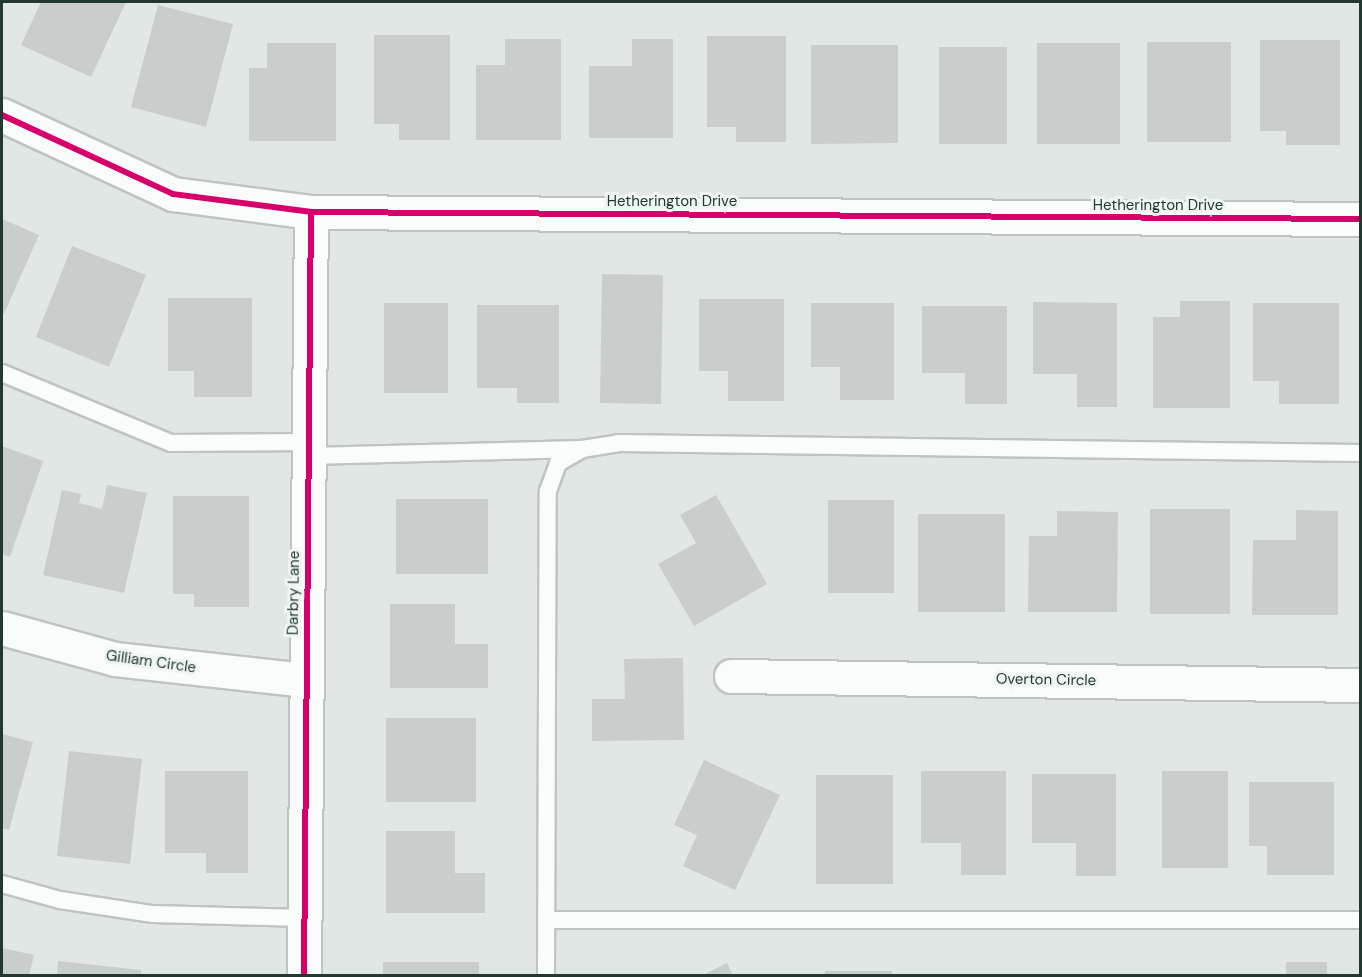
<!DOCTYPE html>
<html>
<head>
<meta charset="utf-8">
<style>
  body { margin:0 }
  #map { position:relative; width:1362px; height:977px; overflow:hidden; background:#e1e7e4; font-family:"DM Sans",sans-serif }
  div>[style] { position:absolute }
  .building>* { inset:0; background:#c9cecc }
  .roads { filter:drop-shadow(2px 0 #bec4c1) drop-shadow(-2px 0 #bec4c1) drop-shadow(0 2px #bec4c1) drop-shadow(0 -2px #bec4c1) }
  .lane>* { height:16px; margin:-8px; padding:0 8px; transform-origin:8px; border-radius:8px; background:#fafbfb }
  .street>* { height:33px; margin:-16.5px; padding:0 16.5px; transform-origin:16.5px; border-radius:16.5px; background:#fafbfb }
  .cycleway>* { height:6px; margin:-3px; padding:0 3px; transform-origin:3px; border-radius:3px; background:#d6006c }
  span { translate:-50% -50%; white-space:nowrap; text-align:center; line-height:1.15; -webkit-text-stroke:6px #eff6f2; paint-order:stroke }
  .street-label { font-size:15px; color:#223830 }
  .frame { position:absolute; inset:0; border:3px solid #223830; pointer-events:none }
</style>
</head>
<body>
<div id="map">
  <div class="building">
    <i style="clip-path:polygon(41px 2px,126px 2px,91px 77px,21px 45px)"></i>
    <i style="clip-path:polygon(158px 5px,233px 24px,206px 127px,131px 107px)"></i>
    <i style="clip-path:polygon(374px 35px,450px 35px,450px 140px,399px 140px,399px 124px,374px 124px)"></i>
    <i style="clip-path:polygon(707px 36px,786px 36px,786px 142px,736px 142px,736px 127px,707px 127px)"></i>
    <i style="clip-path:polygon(505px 39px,561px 39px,561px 140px,476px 140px,476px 65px,505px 65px)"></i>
    <i style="clip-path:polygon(632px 39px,673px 39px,673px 138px,589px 138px,589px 66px,632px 66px)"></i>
    <i style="clip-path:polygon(1260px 40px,1340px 40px,1340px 145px,1286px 145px,1286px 131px,1260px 131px)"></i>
    <i style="clip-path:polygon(1147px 42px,1231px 42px,1231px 142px,1147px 142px)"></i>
    <i style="clip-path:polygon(267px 43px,336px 43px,336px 141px,249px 141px,249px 68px,267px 68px)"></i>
    <i style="clip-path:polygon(1037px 43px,1120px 43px,1120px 144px,1037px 144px)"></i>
    <i style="clip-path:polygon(811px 45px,898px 45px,898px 143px,811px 144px)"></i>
    <i style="clip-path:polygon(939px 47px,1007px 47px,1007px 144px,939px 144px)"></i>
    <i style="clip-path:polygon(2px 219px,39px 235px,2px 318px)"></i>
    <i style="clip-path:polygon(72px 246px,146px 275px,109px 367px,36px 337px)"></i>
    <i style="clip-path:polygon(602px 274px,663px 275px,661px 404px,600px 403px)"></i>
    <i style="clip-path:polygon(168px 298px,252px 298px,252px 397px,194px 397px,194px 371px,168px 371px)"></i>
    <i style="clip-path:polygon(699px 299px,784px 299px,784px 401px,728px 401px,728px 371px,699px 371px)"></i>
    <i style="clip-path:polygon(1180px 301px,1230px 301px,1230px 408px,1153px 408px,1153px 317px,1180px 317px)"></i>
    <i style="clip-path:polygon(1033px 302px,1117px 303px,1117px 407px,1077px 407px,1077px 374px,1033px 374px)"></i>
    <i style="clip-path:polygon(384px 303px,448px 303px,448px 393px,384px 393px)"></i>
    <i style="clip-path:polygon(811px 303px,894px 303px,894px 400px,840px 400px,840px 367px,811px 367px)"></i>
    <i style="clip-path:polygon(1253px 303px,1339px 303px,1339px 404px,1279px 404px,1279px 381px,1253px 381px)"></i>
    <i style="clip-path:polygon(477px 305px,559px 305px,559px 403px,517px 403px,517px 388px,477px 388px)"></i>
    <i style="clip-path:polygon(922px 306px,1007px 306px,1007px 404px,965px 404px,965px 373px,922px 373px)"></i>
    <i style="clip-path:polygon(2px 446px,43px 461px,10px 557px,2px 554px)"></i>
    <i style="clip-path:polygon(107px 485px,147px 493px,124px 593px,43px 575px,62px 490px,81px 494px,79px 503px,102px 509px)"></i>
    <i style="clip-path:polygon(716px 495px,767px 584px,694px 626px,658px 564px,696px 543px,680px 515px)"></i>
    <i style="clip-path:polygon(173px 496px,249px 496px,249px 607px,194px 607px,194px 594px,173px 594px)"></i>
    <i style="clip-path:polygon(396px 499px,488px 499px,488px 574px,396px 574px)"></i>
    <i style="clip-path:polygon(828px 500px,894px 500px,894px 593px,828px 593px)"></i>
    <i style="clip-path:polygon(1150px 509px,1230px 509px,1230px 614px,1150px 614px)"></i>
    <i style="clip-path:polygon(1296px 510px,1338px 511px,1338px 615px,1252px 615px,1253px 540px,1296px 540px)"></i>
    <i style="clip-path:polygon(1057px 511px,1118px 512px,1117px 612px,1028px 612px,1029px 536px,1057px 536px)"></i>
    <i style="clip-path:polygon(918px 514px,1005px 514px,1005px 612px,918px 612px)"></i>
    <i style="clip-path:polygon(390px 604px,455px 604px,455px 644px,488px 644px,488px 688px,390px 688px)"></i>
    <i style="clip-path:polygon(683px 658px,684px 740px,592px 741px,592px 699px,625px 699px,624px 659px)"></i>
    <i style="clip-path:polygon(386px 718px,476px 718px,476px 802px,386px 802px)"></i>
    <i style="clip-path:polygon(2px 734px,33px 742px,9px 830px,2px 828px)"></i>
    <i style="clip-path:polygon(69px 751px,142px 759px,130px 864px,57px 856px)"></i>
    <i style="clip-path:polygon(704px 760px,780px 795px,735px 890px,683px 866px,697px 835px,674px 825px)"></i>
    <i style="clip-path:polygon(165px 771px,248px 771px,248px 873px,206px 873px,206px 853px,165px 853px)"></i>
    <i style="clip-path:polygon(921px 771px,1006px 771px,1006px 875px,961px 875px,961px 843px,921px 843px)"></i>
    <i style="clip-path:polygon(1162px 771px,1228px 771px,1228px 868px,1162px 868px)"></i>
    <i style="clip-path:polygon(1032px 774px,1116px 774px,1116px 876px,1076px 876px,1076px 843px,1032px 843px)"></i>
    <i style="clip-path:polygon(816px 775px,893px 775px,893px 884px,816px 884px)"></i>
    <i style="clip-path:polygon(1249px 782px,1334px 782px,1334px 875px,1267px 875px,1267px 846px,1249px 846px)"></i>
    <i style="clip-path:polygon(386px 831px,455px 831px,455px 873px,485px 873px,485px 913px,386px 913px)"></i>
    <i style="clip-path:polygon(2px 948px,34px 955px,29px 976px,2px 976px)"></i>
    <i style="clip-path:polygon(58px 961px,141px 970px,141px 976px,57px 976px)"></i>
    <i style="clip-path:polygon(383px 962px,479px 962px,479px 976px,383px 976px)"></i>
    <i style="clip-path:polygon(1286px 962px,1327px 962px,1327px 976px,1286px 976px)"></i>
    <i style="clip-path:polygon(727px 963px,733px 976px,701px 976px)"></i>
    <i style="clip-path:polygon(825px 971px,892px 971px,892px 976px,825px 976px)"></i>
  </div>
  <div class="roads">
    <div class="lane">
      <i style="left:2px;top:373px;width:183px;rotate:22.5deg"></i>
      <i style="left:171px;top:443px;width:137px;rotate:-0.4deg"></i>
      <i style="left:308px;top:456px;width:273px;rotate:-1.5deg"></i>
      <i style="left:2px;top:884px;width:60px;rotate:15.4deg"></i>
      <i style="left:60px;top:900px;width:94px;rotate:8.6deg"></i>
      <i style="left:153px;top:914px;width:151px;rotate:1.5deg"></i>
      <i style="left:546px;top:920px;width:814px"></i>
      <i style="left:546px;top:976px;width:485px;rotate:-89.8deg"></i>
      <i style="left:548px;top:491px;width:30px;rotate:-70deg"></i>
      <i style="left:558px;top:463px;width:28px;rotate:-30deg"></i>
      <i style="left:582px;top:449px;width:36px;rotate:-9deg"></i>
      <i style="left:618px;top:443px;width:742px;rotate:0.77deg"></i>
    </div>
    <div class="street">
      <i style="left:2px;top:115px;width:188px;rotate:24.8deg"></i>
      <i style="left:173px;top:194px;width:139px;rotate:7.4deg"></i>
      <i style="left:311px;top:212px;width:1049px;rotate:0.38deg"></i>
      <i style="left:2px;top:628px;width:117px;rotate:15.3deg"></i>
      <i style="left:115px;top:659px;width:190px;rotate:6.3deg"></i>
      <i style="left:731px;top:676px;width:629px;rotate:0.82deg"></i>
      <i style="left:304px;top:976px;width:764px;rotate:-89.48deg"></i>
    </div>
  </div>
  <div class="cycleway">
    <i style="left:2px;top:115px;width:188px;rotate:24.8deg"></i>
    <i style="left:173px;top:194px;width:139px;rotate:7.4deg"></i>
    <i style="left:311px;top:212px;width:1049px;rotate:0.38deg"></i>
    <i style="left:304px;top:976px;width:764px;rotate:-89.48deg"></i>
  </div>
  <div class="street-label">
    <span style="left:672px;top:202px">Hetherington Drive</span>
    <span style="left:1158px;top:206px">Hetherington Drive</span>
    <span style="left:294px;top:593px;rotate:-89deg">Darbry Lane</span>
    <span style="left:151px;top:662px;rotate:8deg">Gilliam Circle</span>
    <span style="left:1046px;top:680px;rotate:1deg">Overton Circle</span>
  </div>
  <div class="frame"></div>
</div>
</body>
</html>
